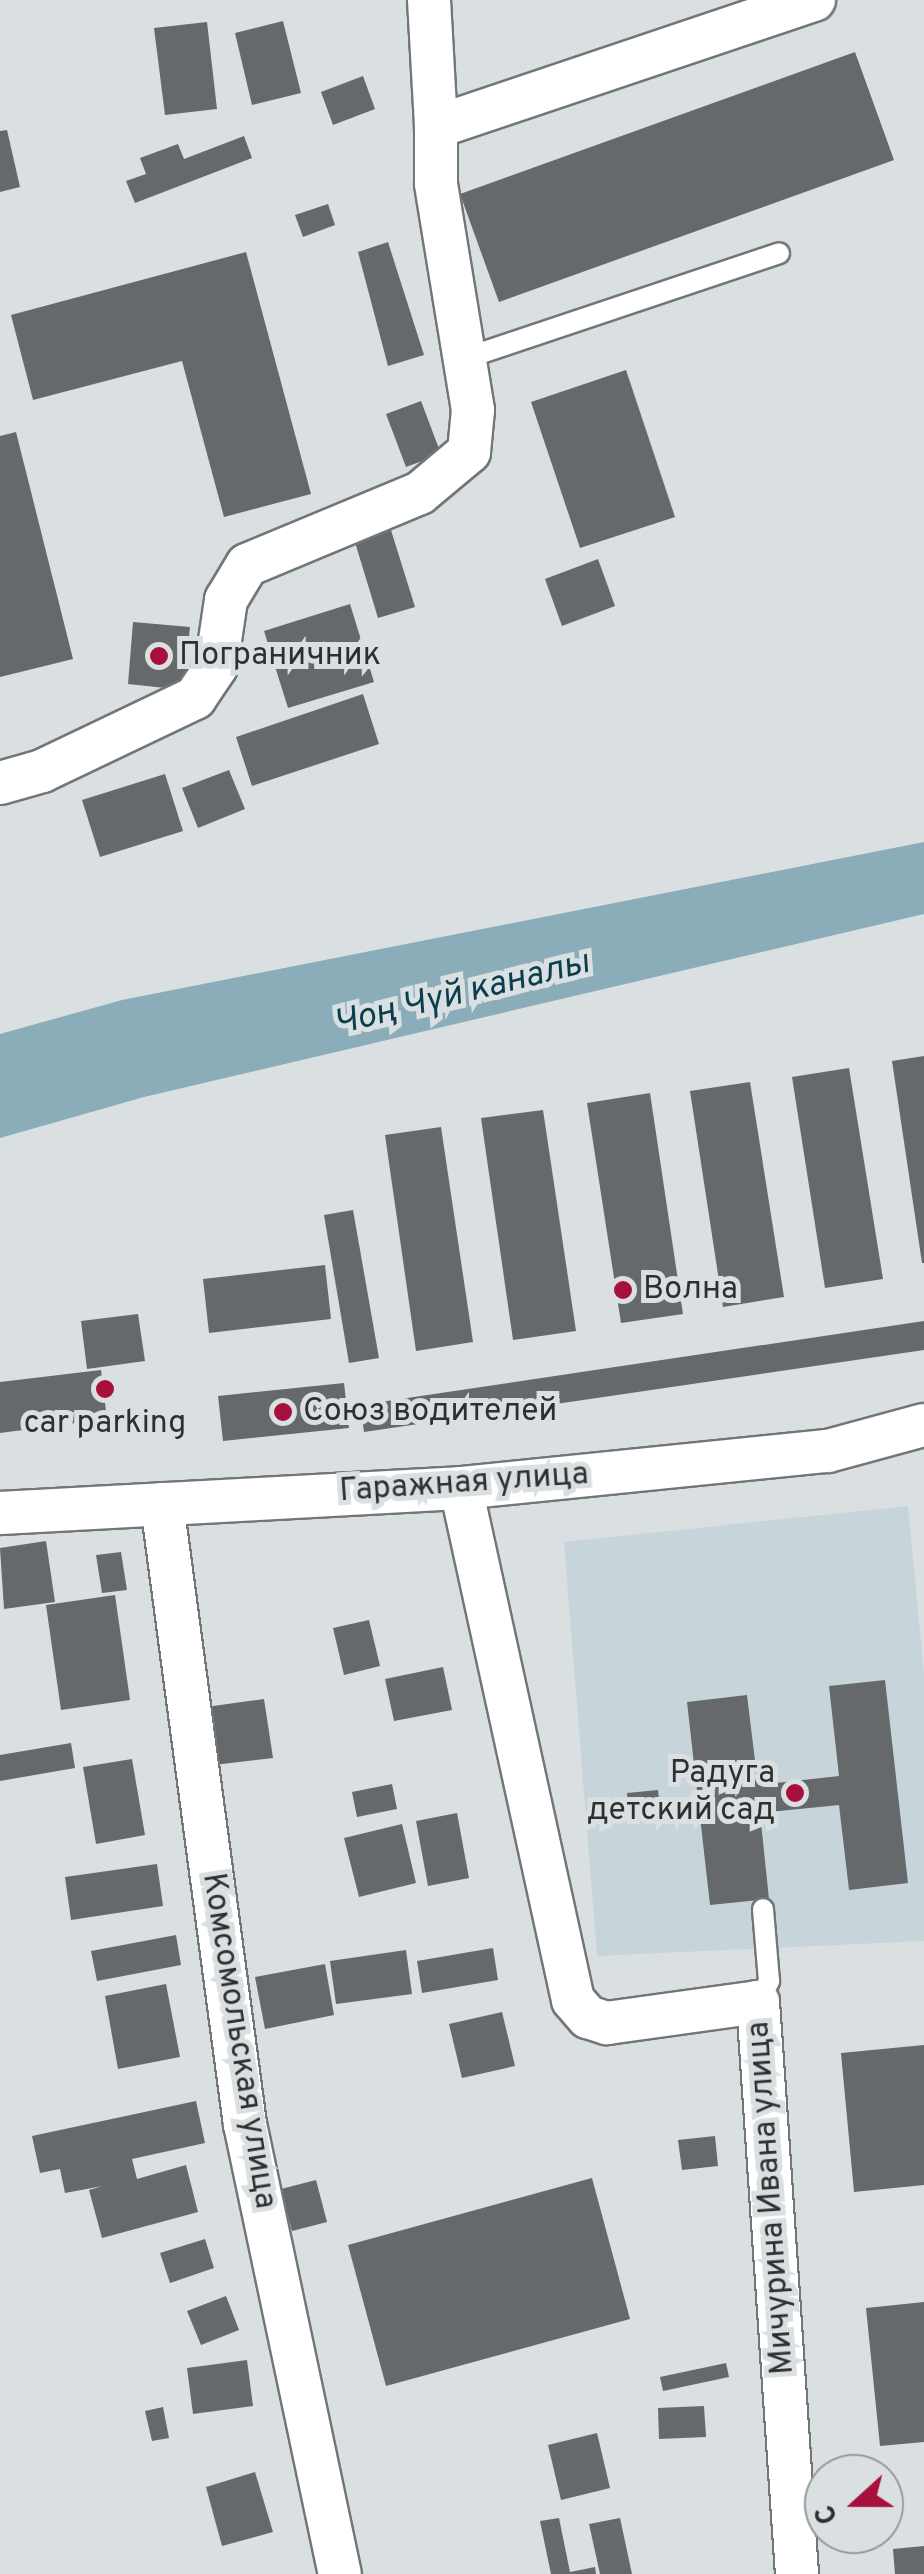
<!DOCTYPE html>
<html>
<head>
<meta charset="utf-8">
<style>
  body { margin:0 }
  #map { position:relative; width:924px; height:2574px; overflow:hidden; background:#dadfe1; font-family:Overpass,sans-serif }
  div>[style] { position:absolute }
  .built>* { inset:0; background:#c7d5da }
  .water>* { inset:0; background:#8badba }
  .building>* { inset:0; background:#65696b }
  .roads { filter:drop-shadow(2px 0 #727678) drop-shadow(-2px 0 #727678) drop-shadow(0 2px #727678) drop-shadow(0 -2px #727678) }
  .lane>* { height:20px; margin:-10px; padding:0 10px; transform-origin:10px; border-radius:10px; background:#fff }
  .street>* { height:42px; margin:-21px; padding:0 21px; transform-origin:21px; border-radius:21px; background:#fff }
  .dots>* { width:28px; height:28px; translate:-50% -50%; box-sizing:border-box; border:5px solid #dadfe1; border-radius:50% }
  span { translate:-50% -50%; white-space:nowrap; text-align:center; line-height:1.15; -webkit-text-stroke:10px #dadfe1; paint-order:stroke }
  .poi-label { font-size:32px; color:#2e3030 }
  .left { translate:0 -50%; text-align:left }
  .right { translate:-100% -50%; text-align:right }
  .street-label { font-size:32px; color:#2e3030 }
  .water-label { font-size:35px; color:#0b3e4d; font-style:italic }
  .north { position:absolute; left:804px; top:2454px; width:100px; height:100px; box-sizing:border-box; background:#dadfe1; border:2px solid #95999a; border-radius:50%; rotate:249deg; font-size:28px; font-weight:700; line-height:40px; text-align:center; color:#2e3030 }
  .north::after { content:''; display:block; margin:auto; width:35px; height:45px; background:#a70f3d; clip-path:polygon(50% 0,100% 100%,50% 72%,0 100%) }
</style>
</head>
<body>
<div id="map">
  <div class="built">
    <i style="clip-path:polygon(908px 1506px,924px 1673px,924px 1941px,597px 1956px,564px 1542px)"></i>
  </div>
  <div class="water">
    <i style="clip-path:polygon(924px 842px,924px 914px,144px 1097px,0 1138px,0 1034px,122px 1000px)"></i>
  </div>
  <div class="building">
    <i style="clip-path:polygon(283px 21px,301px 93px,252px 105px,235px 33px)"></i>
    <i style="clip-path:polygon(207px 22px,217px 109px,165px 115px,154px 28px)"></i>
    <i style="clip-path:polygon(855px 52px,894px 160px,499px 302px,460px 194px)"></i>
    <i style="clip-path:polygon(363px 76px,375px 109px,333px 125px,321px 92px)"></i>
    <i style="clip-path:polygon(7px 130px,20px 187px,0 192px,0 131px)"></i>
    <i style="clip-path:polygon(244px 136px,252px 158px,135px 203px,126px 181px,146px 174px,140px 158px,178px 144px,184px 159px)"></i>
    <i style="clip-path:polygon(328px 204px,335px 225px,303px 237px,295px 215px)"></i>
    <i style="clip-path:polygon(388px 242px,424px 355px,388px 366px,358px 252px)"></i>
    <i style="clip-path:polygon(246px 252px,311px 494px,224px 517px,182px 361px,33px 400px,11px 315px)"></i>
    <i style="clip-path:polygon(626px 370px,675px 517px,580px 548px,531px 402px)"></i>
    <i style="clip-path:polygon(421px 401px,441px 454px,406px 467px,386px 414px)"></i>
    <i style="clip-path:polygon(16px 432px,73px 659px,0 677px,0 436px)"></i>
    <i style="clip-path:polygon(390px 527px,415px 607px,378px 618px,354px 539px)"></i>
    <i style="clip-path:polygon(598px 559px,615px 606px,562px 626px,545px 579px)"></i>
    <i style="clip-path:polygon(350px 604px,374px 682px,288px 708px,264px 631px)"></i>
    <i style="clip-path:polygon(133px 622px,190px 627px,184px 690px,128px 684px)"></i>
    <i style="clip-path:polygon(363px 694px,379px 744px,252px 786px,236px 737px)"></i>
    <i style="clip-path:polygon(229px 770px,245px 809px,198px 828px,182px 788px)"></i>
    <i style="clip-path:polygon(165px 774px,183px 831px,100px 857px,82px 800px)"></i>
    <i style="clip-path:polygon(924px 1056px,924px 1263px,922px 1263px,892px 1061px)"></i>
    <i style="clip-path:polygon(849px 1068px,883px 1279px,825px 1288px,792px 1077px)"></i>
    <i style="clip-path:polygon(750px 1082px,784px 1297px,723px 1307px,690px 1091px)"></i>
    <i style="clip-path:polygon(650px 1093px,683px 1314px,621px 1323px,587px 1103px)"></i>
    <i style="clip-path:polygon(543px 1110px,576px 1331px,513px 1340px,481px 1118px)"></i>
    <i style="clip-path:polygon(441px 1127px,473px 1342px,416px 1351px,385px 1135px)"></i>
    <i style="clip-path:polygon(353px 1210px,379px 1358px,349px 1363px,324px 1215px)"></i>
    <i style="clip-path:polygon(325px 1265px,331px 1319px,209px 1333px,203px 1279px)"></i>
    <i style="clip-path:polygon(138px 1314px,145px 1361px,87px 1369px,81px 1321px)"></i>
    <i style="clip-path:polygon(924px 1321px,924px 1350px,364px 1432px,360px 1405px)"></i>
    <i style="clip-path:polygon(101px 1370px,107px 1419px,0 1433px,0 1382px)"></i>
    <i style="clip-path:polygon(344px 1383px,349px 1428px,223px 1441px,218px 1396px)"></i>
    <i style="clip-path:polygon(46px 1541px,55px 1602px,4px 1609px,0 1548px)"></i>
    <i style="clip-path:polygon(121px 1552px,127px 1590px,102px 1593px,96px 1555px)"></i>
    <i style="clip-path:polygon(115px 1595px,130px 1700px,61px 1710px,46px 1605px)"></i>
    <i style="clip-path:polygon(369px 1620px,380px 1666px,344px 1675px,333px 1628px)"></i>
    <i style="clip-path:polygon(443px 1667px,452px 1710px,394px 1721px,385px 1679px)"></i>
    <i style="clip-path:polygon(885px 1680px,908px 1883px,849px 1890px,839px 1805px,760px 1813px,769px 1899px,710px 1905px,687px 1702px,747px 1695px,758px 1785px,839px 1776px,829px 1686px)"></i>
    <i style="clip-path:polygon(264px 1699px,273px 1758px,214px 1765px,206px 1707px)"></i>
    <i style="clip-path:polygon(71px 1743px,75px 1768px,0 1781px,0 1755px)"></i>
    <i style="clip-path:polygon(132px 1759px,145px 1835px,96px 1844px,83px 1767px)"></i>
    <i style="clip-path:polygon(392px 1784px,397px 1809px,357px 1817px,352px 1792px)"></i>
    <i style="clip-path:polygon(658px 1790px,661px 1816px,629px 1819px,627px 1793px)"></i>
    <i style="clip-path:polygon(457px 1813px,469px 1878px,428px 1886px,416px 1821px)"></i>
    <i style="clip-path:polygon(402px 1824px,416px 1883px,359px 1897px,344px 1838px)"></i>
    <i style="clip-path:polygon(157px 1864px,163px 1906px,71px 1920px,65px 1877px)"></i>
    <i style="clip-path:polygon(176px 1935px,181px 1965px,97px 1981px,91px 1951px)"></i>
    <i style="clip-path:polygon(493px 1948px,498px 1980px,422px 1993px,417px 1961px)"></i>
    <i style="clip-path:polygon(406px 1950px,412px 1994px,336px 2004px,330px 1961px)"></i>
    <i style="clip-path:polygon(325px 1964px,334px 2015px,265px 2029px,255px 1977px)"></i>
    <i style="clip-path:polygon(166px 1984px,180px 2057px,118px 2069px,105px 1996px)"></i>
    <i style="clip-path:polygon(502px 2012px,515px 2066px,462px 2078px,449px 2024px)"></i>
    <i style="clip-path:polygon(924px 2045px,924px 2185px,854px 2192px,841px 2053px)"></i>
    <i style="clip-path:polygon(196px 2101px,205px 2143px,132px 2159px,137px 2179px,186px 2165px,198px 2212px,102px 2238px,89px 2190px,103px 2186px,65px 2193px,60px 2169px,40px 2173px,32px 2136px)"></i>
    <i style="clip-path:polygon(715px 2136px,718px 2166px,682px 2170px,678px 2140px)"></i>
    <i style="clip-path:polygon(592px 2178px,630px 2319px,386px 2386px,348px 2245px)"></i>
    <i style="clip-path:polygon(316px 2180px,327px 2222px,292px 2231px,281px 2189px)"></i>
    <i style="clip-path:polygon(205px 2239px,214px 2268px,170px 2283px,160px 2253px)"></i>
    <i style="clip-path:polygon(226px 2296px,239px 2330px,201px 2345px,187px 2311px)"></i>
    <i style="clip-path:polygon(924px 2302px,924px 2442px,880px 2446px,866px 2308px)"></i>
    <i style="clip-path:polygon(247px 2360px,253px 2406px,193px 2414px,187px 2368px)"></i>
    <i style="clip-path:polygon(726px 2363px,729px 2377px,663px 2391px,660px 2377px)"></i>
    <i style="clip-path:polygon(704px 2406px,706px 2437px,659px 2439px,658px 2408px)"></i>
    <i style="clip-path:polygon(163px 2407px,169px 2438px,152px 2441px,145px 2411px)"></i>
    <i style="clip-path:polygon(597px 2433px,610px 2488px,561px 2500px,548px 2445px)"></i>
    <i style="clip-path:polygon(255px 2472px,273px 2532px,222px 2546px,206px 2487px)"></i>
    <i style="clip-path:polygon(559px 2518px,570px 2572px,595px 2567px,596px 2574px,551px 2574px,540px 2521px)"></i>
    <i style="clip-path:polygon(620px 2518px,632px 2574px,600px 2574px,589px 2524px)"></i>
    <i style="clip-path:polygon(924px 2546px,924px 2574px,895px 2574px,893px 2549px)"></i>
  </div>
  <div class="roads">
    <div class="lane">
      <i style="left:466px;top:358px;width:330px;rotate:-18.5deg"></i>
      <i style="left:758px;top:2002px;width:24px;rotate:-62deg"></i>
      <i style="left:769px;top:1981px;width:72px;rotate:-94.8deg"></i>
    </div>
    <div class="street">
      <i style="left:429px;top:0;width:127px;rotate:86.8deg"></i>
      <i style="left:0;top:783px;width:44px;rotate:-15.9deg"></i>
      <i style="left:42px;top:771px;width:170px;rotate:-25.5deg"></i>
      <i style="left:195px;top:698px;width:37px;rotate:-56deg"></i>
      <i style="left:216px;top:667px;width:68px;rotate:-81.5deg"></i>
      <i style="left:226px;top:600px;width:41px;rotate:-59deg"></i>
      <i style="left:247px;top:565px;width:187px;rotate:-22.6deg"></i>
      <i style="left:420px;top:493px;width:64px;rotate:-39.9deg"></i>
      <i style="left:469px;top:452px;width:42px;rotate:-84.6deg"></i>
      <i style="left:473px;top:410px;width:230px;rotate:-99.3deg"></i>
      <i style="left:436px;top:183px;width:56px;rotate:-90deg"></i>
      <i style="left:436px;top:127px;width:399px;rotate:-18.6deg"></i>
      <i style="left:461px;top:1488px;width:524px;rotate:77.66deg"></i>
      <i style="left:573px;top:2000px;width:23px;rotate:49deg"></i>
      <i style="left:588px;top:2017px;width:20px;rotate:18deg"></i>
      <i style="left:607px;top:2023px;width:152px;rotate:-7.9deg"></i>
      <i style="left:758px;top:2002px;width:573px;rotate:86.1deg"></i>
      <i style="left:162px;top:1504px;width:626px;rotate:82.38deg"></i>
      <i style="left:245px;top:2124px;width:460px;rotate:78.1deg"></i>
      <i style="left:0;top:1513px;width:462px;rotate:-3.1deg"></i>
      <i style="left:461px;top:1488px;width:369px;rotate:-5.8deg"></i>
      <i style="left:828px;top:1451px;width:99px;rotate:-15.2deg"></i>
    </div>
  </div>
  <div class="dots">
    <i style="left:159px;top:656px;background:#a70f3d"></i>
    <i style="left:623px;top:1290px;background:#a70f3d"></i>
    <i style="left:105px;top:1389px;background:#a70f3d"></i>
    <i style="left:283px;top:1412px;background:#a70f3d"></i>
    <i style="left:795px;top:1793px;background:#a70f3d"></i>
  </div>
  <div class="poi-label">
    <span class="left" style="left:179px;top:656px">Пограничник</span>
    <span class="left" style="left:643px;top:1290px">Волна</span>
    <span class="left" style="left:303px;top:1412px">Союз водителей</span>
    <span style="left:105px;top:1424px">car parking</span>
    <span class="right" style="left:775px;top:1793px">Радуга<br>детский сад</span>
  </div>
  <div class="street-label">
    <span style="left:464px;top:1484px;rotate:-4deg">Гаражная улица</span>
    <span style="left:238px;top:2041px;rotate:81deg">Комсомольская улица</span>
    <span style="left:772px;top:2198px;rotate:-94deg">Мичурина Ивана улица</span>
  </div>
  <div class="water-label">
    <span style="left:462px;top:994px;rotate:-14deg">Чоң Чүй каналы</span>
  </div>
  <div class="north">С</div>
</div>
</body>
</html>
